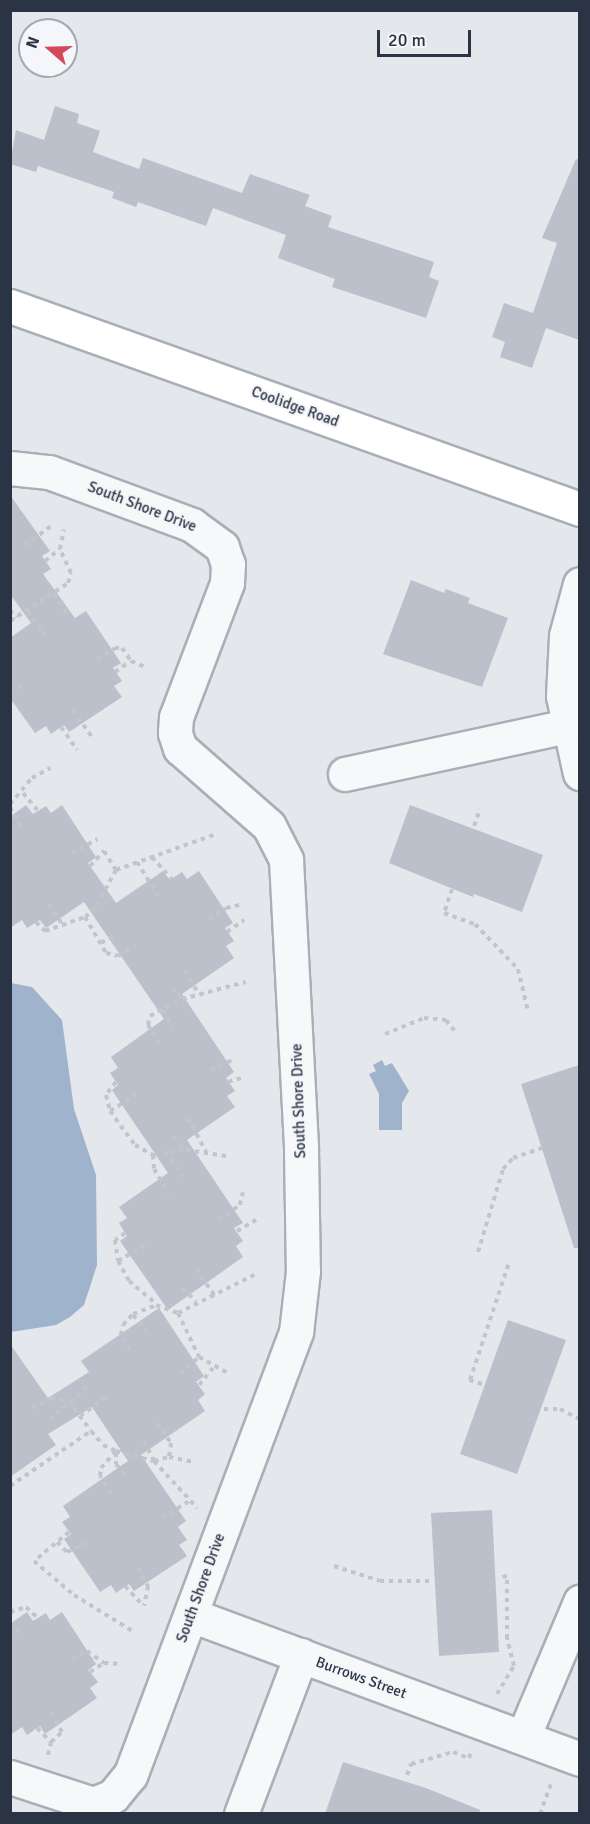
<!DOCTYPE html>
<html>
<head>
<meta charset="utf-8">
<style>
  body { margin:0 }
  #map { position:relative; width:590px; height:1824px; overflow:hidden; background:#e4e7ec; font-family:Signika,sans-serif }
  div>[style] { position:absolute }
  .water>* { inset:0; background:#9fb4cc }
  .building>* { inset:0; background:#bbc0ca }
  .path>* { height:4px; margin-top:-2px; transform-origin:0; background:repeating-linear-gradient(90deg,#c2c5cb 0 4.5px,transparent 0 9px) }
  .roads { filter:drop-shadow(2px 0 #a9aeb7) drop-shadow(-2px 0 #a9aeb7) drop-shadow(0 2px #a9aeb7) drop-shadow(0 -2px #a9aeb7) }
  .street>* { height:33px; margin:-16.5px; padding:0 16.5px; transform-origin:16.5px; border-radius:16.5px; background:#f7f8fa }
  .secondary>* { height:33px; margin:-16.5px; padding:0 16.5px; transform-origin:16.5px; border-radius:16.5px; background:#fff }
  span { translate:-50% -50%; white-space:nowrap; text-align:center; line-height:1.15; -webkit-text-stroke:4.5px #f4f6f9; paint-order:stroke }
  .street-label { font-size:15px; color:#2b3445 }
  .frame { position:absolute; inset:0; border:12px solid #2b3445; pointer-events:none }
  .north { position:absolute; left:18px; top:18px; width:60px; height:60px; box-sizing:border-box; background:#f4f6f9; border:2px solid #a4a8b1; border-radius:50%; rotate:290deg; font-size:16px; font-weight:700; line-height:24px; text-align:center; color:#2b3445 }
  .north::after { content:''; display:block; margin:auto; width:21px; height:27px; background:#d1495b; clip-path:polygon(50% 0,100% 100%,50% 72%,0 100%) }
  .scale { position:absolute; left:377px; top:30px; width:94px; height:27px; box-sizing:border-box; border:3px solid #2b3445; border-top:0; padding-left:8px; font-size:18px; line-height:21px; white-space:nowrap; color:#2b3445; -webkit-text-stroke:4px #f4f6f9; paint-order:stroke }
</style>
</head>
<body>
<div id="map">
  <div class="water">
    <i style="clip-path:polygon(11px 983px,32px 987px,62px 1020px,74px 1109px,96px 1175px,97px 1265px,84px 1305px,70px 1317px,56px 1325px,11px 1332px)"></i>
    <i style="clip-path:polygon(382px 1060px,385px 1066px,392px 1063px,409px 1091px,402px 1103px,402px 1130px,379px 1130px,379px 1094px,369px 1074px,376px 1071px,373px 1065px)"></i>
  </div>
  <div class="building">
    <i style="clip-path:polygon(55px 106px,79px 114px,77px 123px,100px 131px,93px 152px,139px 169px,143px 158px,242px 193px,250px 174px,310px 195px,305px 206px,332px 216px,328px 227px,434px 262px,429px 277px,439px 281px,426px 318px,332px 287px,335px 279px,278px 258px,286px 235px,213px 208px,206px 226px,138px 202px,136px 207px,112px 198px,114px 192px,38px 166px,36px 172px,10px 164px,16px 130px,44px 140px)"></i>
    <i style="clip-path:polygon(576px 159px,579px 160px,579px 340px,546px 328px,532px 368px,500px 357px,505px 342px,492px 337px,504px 303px,533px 313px,557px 243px,542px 238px)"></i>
    <i style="clip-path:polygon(10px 495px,50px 551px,42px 556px,51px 569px,43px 574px,75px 618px,86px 611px,121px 663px,113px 668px,122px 681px,114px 686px,122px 697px,69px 732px,64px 725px,51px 734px,46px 726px,35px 733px,10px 698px,10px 638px,31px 623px,10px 594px)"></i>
    <i style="clip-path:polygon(411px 580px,444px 593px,446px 589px,470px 598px,468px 603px,508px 618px,482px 687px,383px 654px)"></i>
    <i style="clip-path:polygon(26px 805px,33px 814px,46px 806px,51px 813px,62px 805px,96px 857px,88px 863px,116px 903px,163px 871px,170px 880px,182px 872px,187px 879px,199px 871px,233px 923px,225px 928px,234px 941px,226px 946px,234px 958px,182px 994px,234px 1072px,226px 1078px,235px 1091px,227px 1096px,235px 1107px,187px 1140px,243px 1223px,234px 1228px,243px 1241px,236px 1246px,243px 1257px,168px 1310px,120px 1241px,127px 1236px,119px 1223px,127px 1218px,119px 1207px,168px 1173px,112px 1090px,118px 1085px,110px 1073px,118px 1068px,111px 1057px,164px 1019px,84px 902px,46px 928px,40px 920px,27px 928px,22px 920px,10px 928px,10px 817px)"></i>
    <i style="clip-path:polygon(410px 805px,543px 855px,522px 912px,474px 894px,473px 897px,389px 863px)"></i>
    <i style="clip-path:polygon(579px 1065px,579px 1248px,574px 1248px,521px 1084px)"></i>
    <i style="clip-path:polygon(159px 1308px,204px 1376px,196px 1382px,205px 1394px,198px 1400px,205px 1411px,141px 1455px,186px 1521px,178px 1527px,187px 1540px,179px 1545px,187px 1556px,134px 1591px,129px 1584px,116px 1593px,111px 1585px,100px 1592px,64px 1539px,71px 1534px,62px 1522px,70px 1517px,63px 1506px,128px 1461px,92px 1407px,48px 1434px,56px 1445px,10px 1477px,10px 1344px,48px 1398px,89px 1372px,81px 1361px)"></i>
    <i style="clip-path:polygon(508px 1320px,566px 1340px,517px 1474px,460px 1454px)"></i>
    <i style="clip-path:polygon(492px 1510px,499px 1652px,439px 1656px,431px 1513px)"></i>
    <i style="clip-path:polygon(27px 1612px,33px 1621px,46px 1613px,50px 1620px,62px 1612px,96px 1664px,88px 1670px,98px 1682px,90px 1688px,97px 1698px,45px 1734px,40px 1726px,27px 1735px,22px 1727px,10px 1735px,10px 1624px)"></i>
    <i style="clip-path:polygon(343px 1762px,426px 1788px,480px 1810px,479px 1814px,325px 1814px)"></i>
  </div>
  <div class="path">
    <i style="left:25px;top:545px;width:34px;rotate:-36deg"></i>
    <i style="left:45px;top:561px;width:19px;rotate:-39deg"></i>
    <i style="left:54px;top:594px;width:23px;rotate:56deg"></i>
    <i style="left:10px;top:610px;width:10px;rotate:53deg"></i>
    <i style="left:27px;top:611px;width:31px;rotate:52deg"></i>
    <i style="left:10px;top:621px;width:69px;rotate:-33.2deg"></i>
    <i style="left:68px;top:583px;width:10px;rotate:-73deg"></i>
    <i style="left:71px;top:573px;width:26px;rotate:-115deg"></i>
    <i style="left:60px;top:549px;width:20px;rotate:-79deg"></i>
    <i style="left:97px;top:659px;width:21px;rotate:-31deg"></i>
    <i style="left:115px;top:648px;width:7px"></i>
    <i style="left:122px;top:648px;width:16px;rotate:55deg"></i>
    <i style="left:131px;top:661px;width:15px;rotate:23deg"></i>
    <i style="left:115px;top:672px;width:19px;rotate:-35deg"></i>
    <i style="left:10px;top:693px;width:15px;rotate:-32deg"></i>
    <i style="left:73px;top:710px;width:35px;rotate:55deg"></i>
    <i style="left:61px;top:727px;width:28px;rotate:55deg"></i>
    <i style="left:23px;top:793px;width:23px;rotate:50deg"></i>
    <i style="left:10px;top:804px;width:34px;rotate:-50deg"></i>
    <i style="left:32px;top:778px;width:21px;rotate:-29deg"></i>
    <i style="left:10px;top:807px;width:25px;rotate:61deg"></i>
    <i style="left:474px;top:826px;width:18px;rotate:-71deg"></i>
    <i style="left:72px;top:853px;width:29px;rotate:-29deg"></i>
    <i style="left:152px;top:857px;width:30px;rotate:48deg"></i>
    <i style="left:137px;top:862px;width:40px;rotate:58deg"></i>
    <i style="left:90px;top:866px;width:21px;rotate:-47deg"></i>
    <i style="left:104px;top:851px;width:22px;rotate:58deg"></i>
    <i style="left:116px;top:870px;width:106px;rotate:-19.8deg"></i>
    <i style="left:116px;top:870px;width:43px;rotate:118.9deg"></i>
    <i style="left:95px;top:908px;width:13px;rotate:138deg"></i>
    <i style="left:85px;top:917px;width:42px;rotate:59.7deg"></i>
    <i style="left:106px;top:953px;width:12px;rotate:14deg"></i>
    <i style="left:118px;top:956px;width:20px;rotate:-33deg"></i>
    <i style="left:452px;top:889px;width:25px;rotate:108deg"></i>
    <i style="left:444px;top:913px;width:33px;rotate:20deg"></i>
    <i style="left:475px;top:924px;width:62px;rotate:46.3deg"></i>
    <i style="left:518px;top:969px;width:43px;rotate:76.6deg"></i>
    <i style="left:49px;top:904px;width:27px;rotate:57deg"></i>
    <i style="left:209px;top:919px;width:20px;rotate:-33deg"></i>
    <i style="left:226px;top:908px;width:17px;rotate:-13deg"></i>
    <i style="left:36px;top:922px;width:13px;rotate:45deg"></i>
    <i style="left:45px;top:931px;width:42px;rotate:-19.3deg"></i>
    <i style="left:227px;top:932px;width:21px;rotate:-35deg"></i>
    <i style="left:101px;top:943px;width:17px;rotate:-31deg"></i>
    <i style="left:185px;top:971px;width:27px;rotate:59deg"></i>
    <i style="left:172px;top:988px;width:15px;rotate:48deg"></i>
    <i style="left:162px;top:1010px;width:20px;rotate:57deg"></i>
    <i style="left:385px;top:1034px;width:42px;rotate:-22.3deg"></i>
    <i style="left:424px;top:1018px;width:22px;rotate:5deg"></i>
    <i style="left:446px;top:1020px;width:16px;rotate:52deg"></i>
    <i style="left:159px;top:1044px;width:22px;rotate:-120deg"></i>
    <i style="left:148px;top:1025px;width:9px;rotate:-77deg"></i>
    <i style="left:150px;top:1016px;width:36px;rotate:-28deg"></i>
    <i style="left:182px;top:999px;width:66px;rotate:-14.9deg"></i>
    <i style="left:211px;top:1070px;width:23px;rotate:-25deg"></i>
    <i style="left:116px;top:1082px;width:16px;rotate:128deg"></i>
    <i style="left:106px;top:1095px;width:16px;rotate:76deg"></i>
    <i style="left:110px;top:1111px;width:42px;rotate:53.7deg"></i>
    <i style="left:135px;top:1145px;width:21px;rotate:29deg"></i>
    <i style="left:153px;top:1155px;width:33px;rotate:-9deg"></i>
    <i style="left:186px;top:1150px;width:41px;rotate:8.3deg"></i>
    <i style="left:228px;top:1082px;width:14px;rotate:-17deg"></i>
    <i style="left:110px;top:1111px;width:31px;rotate:-32deg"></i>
    <i style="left:188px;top:1118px;width:38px;rotate:62deg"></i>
    <i style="left:173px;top:1137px;width:17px;rotate:45deg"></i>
    <i style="left:165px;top:1152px;width:31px;rotate:54deg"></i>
    <i style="left:153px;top:1155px;width:14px;rotate:86deg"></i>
    <i style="left:154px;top:1169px;width:29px;rotate:59deg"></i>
    <i style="left:219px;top:1220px;width:26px;rotate:-36deg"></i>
    <i style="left:240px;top:1205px;width:13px;rotate:-77deg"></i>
    <i style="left:237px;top:1231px;width:22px;rotate:-30deg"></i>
    <i style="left:125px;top:1233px;width:12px;rotate:145deg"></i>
    <i style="left:115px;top:1240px;width:21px;rotate:82deg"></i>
    <i style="left:118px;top:1261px;width:23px;rotate:61deg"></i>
    <i style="left:129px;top:1281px;width:35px;rotate:40deg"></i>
    <i style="left:478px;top:1252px;width:87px;rotate:-73.2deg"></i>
    <i style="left:503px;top:1169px;width:15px;rotate:-48deg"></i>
    <i style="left:513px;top:1158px;width:31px;rotate:-19deg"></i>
    <i style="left:118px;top:1261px;width:31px;rotate:-31deg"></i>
    <i style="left:196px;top:1269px;width:32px;rotate:55deg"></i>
    <i style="left:182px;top:1288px;width:19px;rotate:43deg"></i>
    <i style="left:178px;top:1313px;width:89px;rotate:-26.6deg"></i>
    <i style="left:133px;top:1315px;width:20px;rotate:49deg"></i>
    <i style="left:130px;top:1349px;width:17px;rotate:-123deg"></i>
    <i style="left:121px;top:1335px;width:10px;rotate:-79deg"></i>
    <i style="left:123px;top:1325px;width:15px;rotate:-48deg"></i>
    <i style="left:133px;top:1314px;width:25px;rotate:-21deg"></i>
    <i style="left:156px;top:1305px;width:23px;rotate:20deg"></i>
    <i style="left:178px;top:1313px;width:49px;rotate:64.5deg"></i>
    <i style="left:199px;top:1357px;width:33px;rotate:29deg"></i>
    <i style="left:180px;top:1373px;width:25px;rotate:-40deg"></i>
    <i style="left:482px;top:1384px;width:13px;rotate:-162deg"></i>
    <i style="left:470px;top:1380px;width:123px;rotate:-71.6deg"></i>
    <i style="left:199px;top:1385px;width:22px;rotate:-51deg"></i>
    <i style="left:32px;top:1408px;width:21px;rotate:-28deg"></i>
    <i style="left:51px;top:1398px;width:18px;rotate:9deg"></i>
    <i style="left:69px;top:1401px;width:37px;rotate:54deg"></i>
    <i style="left:544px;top:1409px;width:16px"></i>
    <i style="left:560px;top:1409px;width:22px;rotate:27deg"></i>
    <i style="left:80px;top:1416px;width:32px;rotate:-35deg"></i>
    <i style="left:50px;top:1420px;width:50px;rotate:-41.7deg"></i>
    <i style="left:157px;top:1423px;width:24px;rotate:55deg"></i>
    <i style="left:171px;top:1443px;width:14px;rotate:98deg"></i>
    <i style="left:144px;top:1441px;width:22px;rotate:63deg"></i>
    <i style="left:154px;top:1461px;width:16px;rotate:-15deg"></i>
    <i style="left:169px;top:1457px;width:26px;rotate:11deg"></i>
    <i style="left:116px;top:1452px;width:12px;rotate:90deg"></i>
    <i style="left:116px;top:1464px;width:16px;rotate:50deg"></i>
    <i style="left:10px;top:1486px;width:98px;rotate:-34.2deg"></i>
    <i style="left:91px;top:1431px;width:18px;rotate:49deg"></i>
    <i style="left:103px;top:1445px;width:14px;rotate:25deg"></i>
    <i style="left:116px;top:1451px;width:39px;rotate:15deg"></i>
    <i style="left:154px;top:1461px;width:64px;rotate:47.5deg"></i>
    <i style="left:111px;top:1493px;width:20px;rotate:-123deg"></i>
    <i style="left:100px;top:1476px;width:8px;rotate:-83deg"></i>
    <i style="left:101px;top:1468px;width:23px;rotate:-49deg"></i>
    <i style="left:162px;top:1518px;width:31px;rotate:-32deg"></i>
    <i style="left:69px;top:1532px;width:45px;rotate:140.4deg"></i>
    <i style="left:34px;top:1561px;width:52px;rotate:40.4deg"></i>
    <i style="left:74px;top:1595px;width:70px;rotate:31.7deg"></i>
    <i style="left:57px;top:1542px;width:14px;rotate:45deg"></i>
    <i style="left:67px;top:1552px;width:22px;rotate:-24deg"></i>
    <i style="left:334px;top:1566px;width:48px;rotate:18.1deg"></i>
    <i style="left:380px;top:1581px;width:52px"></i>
    <i style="left:138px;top:1568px;width:21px;rotate:61deg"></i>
    <i style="left:148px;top:1586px;width:20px;rotate:101deg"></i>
    <i style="left:125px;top:1586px;width:26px;rotate:47deg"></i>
    <i style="left:10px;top:1612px;width:17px;rotate:-17deg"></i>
    <i style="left:26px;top:1607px;width:16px;rotate:43deg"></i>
    <i style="left:10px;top:1623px;width:18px;rotate:47deg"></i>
    <i style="left:72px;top:1660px;width:17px;rotate:-31deg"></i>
    <i style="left:87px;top:1651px;width:21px;rotate:35deg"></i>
    <i style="left:90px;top:1672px;width:17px;rotate:-33deg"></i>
    <i style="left:104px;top:1663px;width:18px;rotate:3deg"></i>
    <i style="left:497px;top:1694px;width:33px;rotate:-59deg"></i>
    <i style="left:514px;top:1666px;width:29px;rotate:-104deg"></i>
    <i style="left:507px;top:1638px;width:62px;rotate:-90deg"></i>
    <i style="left:507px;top:1576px;width:9px;rotate:167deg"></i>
    <i style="left:37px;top:1728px;width:20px;rotate:45deg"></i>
    <i style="left:48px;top:1755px;width:13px;rotate:-77deg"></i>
    <i style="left:51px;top:1742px;width:15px;rotate:-42deg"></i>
    <i style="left:62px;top:1732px;width:24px;rotate:-120deg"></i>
    <i style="left:407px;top:1775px;width:12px;rotate:-70deg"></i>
    <i style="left:411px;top:1764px;width:44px;rotate:-15.9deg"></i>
    <i style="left:453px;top:1752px;width:17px;rotate:21deg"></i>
    <i style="left:469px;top:1758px;width:5px;rotate:-68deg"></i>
    <i style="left:540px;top:1814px;width:33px;rotate:-70deg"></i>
  </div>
  <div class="roads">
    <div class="street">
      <i style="left:10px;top:468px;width:39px;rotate:6deg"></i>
      <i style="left:49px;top:472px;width:153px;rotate:20.3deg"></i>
      <i style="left:192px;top:525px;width:37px;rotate:36deg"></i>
      <i style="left:222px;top:547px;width:18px;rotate:71deg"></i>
      <i style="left:228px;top:564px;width:19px;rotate:93deg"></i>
      <i style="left:227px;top:583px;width:143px;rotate:110.8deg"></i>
      <i style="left:176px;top:717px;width:16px;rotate:94deg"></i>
      <i style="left:175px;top:733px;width:16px;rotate:72deg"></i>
      <i style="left:180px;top:748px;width:118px;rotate:41.2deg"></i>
      <i style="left:269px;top:826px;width:38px;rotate:63deg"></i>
      <i style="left:286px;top:860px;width:290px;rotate:87deg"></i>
      <i style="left:301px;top:1150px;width:121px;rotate:89.1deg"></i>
      <i style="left:303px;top:1271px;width:61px;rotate:96.5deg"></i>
      <i style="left:296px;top:1332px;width:473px;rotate:110.5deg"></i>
      <i style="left:130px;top:1775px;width:27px;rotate:129deg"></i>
      <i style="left:113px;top:1796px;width:22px;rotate:158deg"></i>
      <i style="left:93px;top:1804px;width:87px;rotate:-162deg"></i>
      <i style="left:580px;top:584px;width:54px;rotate:105.1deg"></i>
      <i style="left:566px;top:636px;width:60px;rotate:92.9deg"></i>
      <i style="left:563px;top:696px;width:79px;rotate:77.6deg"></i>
      <i style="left:345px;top:774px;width:227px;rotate:-12.2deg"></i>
      <i style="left:191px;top:1615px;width:415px;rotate:20.3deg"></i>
      <i style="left:523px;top:1737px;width:147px;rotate:-67.1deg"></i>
      <i style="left:241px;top:1814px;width:170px;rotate:-69.3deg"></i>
    </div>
    <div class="secondary">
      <i style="left:10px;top:306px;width:605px;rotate:19.6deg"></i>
    </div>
  </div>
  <div class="street-label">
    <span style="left:295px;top:407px;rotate:20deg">Coolidge Road</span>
    <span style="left:142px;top:507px;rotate:21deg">South Shore Drive</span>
    <span style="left:299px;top:1101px;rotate:-92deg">South Shore Drive</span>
    <span style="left:201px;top:1588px;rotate:-70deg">South Shore Drive</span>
    <span style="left:361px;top:1678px;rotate:20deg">Burrows Street</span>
  </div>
  <div class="frame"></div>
  <div class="north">N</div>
  <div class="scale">20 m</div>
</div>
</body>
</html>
